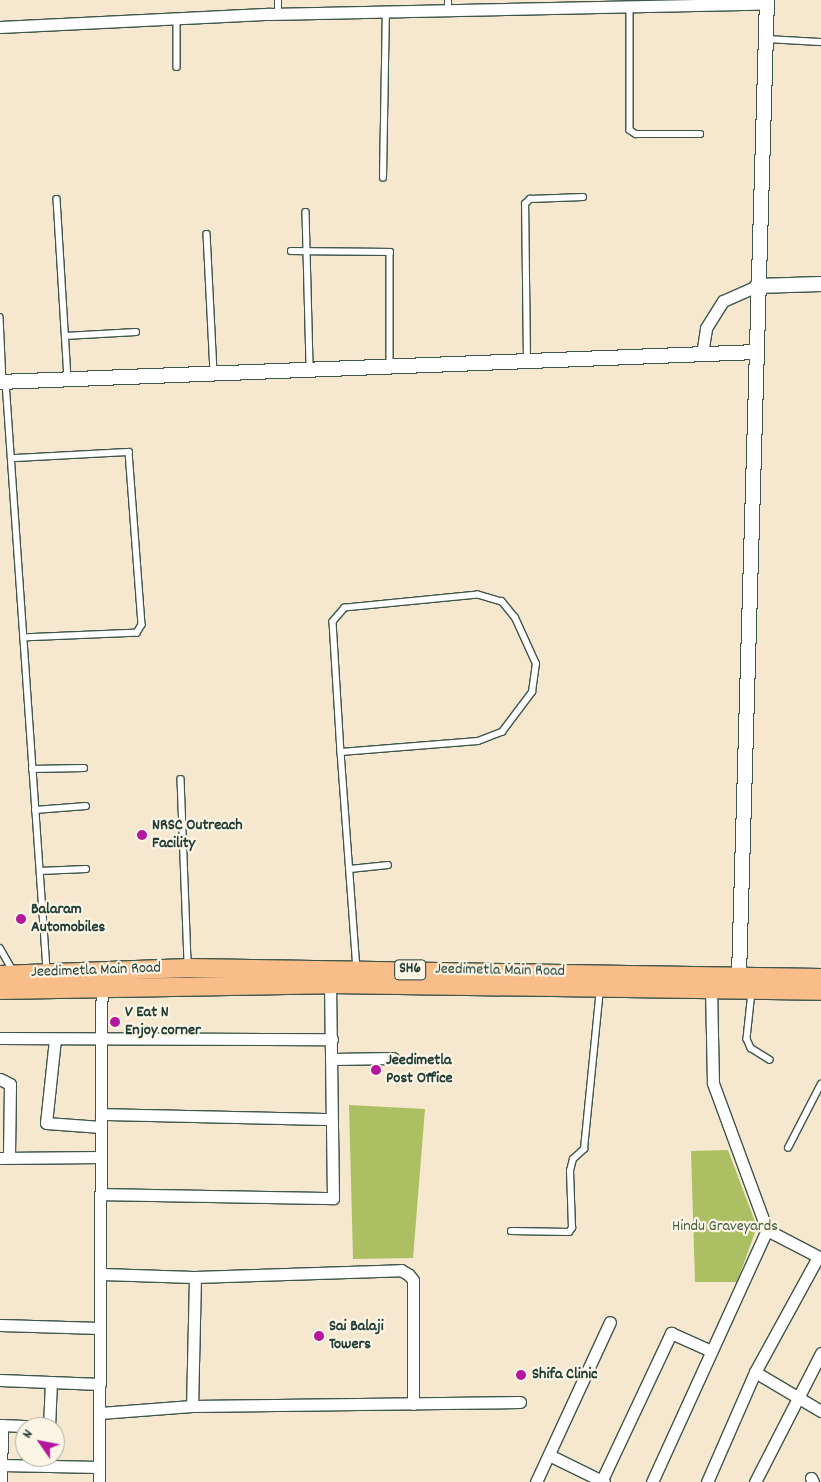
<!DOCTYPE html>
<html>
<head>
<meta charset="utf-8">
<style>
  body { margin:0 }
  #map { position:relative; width:821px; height:1482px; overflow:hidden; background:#f6e7cf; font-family:Dekko,sans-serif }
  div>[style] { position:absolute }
  .green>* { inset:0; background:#adbf63 }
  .roads { filter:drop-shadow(1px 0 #3f564b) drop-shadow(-1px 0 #3f564b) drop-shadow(0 1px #3f564b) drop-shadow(0 -1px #3f564b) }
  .service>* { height:5.5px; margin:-2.75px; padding:0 2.75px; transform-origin:2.75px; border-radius:2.75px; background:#fff }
  .minor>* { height:11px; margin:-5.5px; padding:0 5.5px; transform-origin:5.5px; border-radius:5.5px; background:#fff }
  .tertiary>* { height:14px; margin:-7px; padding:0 7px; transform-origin:7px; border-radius:7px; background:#fff }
  .primary>* { height:18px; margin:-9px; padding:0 9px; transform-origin:9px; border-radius:9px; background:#f8bd89 }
  .dots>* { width:14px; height:14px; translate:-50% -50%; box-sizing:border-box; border:2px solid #fcf5e5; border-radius:50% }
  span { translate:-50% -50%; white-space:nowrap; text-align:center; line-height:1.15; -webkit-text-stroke:4.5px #fcf5e5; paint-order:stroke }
  .shield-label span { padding:1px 4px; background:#fcf5e5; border:1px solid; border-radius:4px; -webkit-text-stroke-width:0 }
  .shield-label { font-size:15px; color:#1f3d34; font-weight:700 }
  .poi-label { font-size:16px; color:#1f3d34; font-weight:700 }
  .left { translate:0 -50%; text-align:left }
  .street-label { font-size:16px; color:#1f3d34 }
  .park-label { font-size:16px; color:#425e40 }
  .north { position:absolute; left:15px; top:1417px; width:50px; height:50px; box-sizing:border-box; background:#fcf5e5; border:1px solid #a4ab9e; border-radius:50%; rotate:303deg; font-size:14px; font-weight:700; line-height:20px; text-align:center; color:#1f3d34 }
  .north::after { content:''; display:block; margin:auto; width:18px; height:22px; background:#b5179e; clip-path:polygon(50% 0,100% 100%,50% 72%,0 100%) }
</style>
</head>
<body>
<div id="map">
  <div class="green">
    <i style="clip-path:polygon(349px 1105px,425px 1109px,413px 1258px,353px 1259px)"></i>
    <i style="clip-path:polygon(728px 1150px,757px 1227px,737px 1282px,695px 1282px,691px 1151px)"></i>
  </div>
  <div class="roads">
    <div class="service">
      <i style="left:630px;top:7px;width:123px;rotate:90deg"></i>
      <i style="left:630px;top:130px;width:7px;rotate:34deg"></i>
      <i style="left:636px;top:134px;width:64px"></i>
      <i style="left:448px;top:11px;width:11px;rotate:-90deg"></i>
      <i style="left:278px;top:14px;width:14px;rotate:-90deg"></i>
      <i style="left:177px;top:19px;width:48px;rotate:90deg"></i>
      <i style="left:765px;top:39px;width:56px;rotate:3.1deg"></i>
      <i style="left:383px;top:178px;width:166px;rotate:-89deg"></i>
      <i style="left:57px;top:199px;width:180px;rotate:86.5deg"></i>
      <i style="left:306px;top:212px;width:158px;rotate:88.5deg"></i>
      <i style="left:207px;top:234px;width:139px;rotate:87.1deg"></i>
      <i style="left:291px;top:251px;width:99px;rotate:0.6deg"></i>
      <i style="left:390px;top:252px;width:114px;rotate:90deg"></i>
      <i style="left:0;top:317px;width:65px;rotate:87.4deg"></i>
      <i style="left:65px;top:336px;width:71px;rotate:-3.2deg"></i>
      <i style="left:527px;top:361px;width:157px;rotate:-90.7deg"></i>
      <i style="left:525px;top:204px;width:7px;rotate:-45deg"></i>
      <i style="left:530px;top:199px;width:53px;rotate:-2.2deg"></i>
      <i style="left:6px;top:382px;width:589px;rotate:86.01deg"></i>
      <i style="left:14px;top:458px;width:115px;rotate:-3deg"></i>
      <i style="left:129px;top:452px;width:173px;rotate:85.7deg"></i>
      <i style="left:142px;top:625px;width:9px;rotate:122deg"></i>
      <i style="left:137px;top:633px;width:113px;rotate:177.5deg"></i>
      <i style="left:341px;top:752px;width:137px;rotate:-4.6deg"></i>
      <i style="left:478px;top:741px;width:26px;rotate:-21deg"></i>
      <i style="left:502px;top:732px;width:50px;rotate:-53.1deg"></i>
      <i style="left:532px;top:692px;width:28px;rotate:-82deg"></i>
      <i style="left:536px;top:664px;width:51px;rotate:-114.5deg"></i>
      <i style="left:515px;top:618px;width:21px;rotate:-129deg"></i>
      <i style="left:502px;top:602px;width:25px;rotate:-164deg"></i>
      <i style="left:478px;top:595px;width:134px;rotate:174.4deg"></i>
      <i style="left:345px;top:608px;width:18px;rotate:131deg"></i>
      <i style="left:333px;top:622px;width:130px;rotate:86.5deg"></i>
      <i style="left:341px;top:752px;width:218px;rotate:85.8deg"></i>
      <i style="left:32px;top:769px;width:52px;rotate:-1.1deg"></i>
      <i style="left:181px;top:779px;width:186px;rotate:87.8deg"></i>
      <i style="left:35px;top:810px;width:51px;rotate:-4.5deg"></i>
      <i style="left:350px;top:869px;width:38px;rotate:-6deg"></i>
      <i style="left:40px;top:871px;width:46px;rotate:-2.5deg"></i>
      <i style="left:0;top:948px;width:28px;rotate:60deg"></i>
      <i style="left:752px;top:992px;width:47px;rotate:96.1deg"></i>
      <i style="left:747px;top:1039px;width:10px;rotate:66deg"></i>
      <i style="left:751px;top:1048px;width:22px;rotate:32deg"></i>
      <i style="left:788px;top:1148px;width:72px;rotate:-62.7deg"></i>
      <i style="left:511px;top:1231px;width:58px;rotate:1deg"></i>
      <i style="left:569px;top:1232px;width:5px;rotate:-53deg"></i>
      <i style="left:572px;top:1228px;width:57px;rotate:-92deg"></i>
      <i style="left:570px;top:1171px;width:12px;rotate:-76deg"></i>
      <i style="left:573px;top:1159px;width:15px;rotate:-42deg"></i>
      <i style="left:584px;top:1149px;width:161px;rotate:-84.3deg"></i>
    </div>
    <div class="minor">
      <i style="left:0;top:27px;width:270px;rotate:-2.8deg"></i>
      <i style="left:270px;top:14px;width:497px;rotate:-1.2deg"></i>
      <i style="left:702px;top:354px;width:26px;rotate:-81deg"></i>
      <i style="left:706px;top:328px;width:32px;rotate:-58deg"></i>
      <i style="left:723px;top:301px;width:37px;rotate:-24deg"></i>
      <i style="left:0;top:1038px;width:332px;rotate:0.2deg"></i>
      <i style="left:55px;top:1039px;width:84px;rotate:96.1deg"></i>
      <i style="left:46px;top:1123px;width:55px;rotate:4.2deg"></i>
      <i style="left:332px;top:1059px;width:61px;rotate:-0.9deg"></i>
      <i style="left:0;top:1079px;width:11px;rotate:27deg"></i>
      <i style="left:10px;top:1084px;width:73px;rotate:90.8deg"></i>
      <i style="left:101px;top:1114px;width:229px;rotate:1.3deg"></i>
      <i style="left:0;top:1158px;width:101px;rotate:-0.6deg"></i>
      <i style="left:101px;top:1194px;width:232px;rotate:1deg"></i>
      <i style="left:333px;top:1198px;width:214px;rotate:-90.8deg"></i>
      <i style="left:767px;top:1230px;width:61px;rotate:27.4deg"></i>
      <i style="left:100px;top:1274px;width:95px;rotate:1.8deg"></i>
      <i style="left:195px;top:1277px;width:129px;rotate:91.3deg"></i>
      <i style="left:195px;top:1277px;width:206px;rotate:-1.9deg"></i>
      <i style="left:401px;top:1270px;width:9px;rotate:32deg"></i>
      <i style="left:409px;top:1275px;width:6px;rotate:51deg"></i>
      <i style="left:413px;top:1280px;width:124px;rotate:90deg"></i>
      <i style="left:0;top:1325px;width:100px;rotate:1.7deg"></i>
      <i style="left:755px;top:1372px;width:77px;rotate:30.6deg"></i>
      <i style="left:0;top:1380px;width:100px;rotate:2.3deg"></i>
      <i style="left:100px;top:1413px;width:92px;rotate:-4.4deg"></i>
      <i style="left:192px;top:1406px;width:328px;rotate:-0.7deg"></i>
      <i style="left:0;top:1425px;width:49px;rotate:2.3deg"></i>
      <i style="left:49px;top:1427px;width:45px;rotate:-87.5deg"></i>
      <i style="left:549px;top:1455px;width:61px;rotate:26.1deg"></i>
      <i style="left:1px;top:1465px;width:98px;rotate:1.2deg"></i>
      <i style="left:811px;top:1478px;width:4px;rotate:63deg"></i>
      <i style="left:1px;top:1482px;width:57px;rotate:-89deg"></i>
      <i style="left:99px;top:1482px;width:497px;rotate:-89.7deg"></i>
      <i style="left:536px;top:1482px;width:176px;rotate:-65.2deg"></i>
      <i style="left:601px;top:1482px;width:165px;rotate:-64.8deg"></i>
      <i style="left:671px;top:1333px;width:44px;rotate:24.2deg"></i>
      <i style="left:652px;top:1482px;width:277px;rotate:-65.5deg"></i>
      <i style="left:767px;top:1230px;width:157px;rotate:-110.2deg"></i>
      <i style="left:713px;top:1083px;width:95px;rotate:-91.2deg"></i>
      <i style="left:707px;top:1482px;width:120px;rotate:-66.4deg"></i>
      <i style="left:755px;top:1372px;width:131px;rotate:-61.3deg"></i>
      <i style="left:755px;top:1482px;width:145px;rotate:-62.9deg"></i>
    </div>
    <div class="tertiary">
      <i style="left:757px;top:286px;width:64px;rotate:-1.8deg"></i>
      <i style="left:0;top:382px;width:757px;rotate:-2.27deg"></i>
      <i style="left:739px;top:976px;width:976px;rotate:-88.36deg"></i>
    </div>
    <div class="primary">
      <i style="left:0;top:975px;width:189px;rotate:-2.1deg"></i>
      <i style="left:189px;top:968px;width:632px;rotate:0.91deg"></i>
      <i style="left:0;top:990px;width:330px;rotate:-1deg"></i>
      <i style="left:330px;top:984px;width:491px;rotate:0.8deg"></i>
    </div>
  </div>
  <div class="dots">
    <i style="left:142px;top:835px;background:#b5179e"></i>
    <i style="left:21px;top:919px;background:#b5179e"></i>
    <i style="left:115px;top:1022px;background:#b5179e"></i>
    <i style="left:376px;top:1070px;background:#b5179e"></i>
    <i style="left:319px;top:1336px;background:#b5179e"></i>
    <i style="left:521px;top:1375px;background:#b5179e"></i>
  </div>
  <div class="shield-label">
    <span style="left:410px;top:970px">SH6</span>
  </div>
  <div class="poi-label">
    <span class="left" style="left:152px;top:835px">NRSC Outreach<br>Facility</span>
    <span class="left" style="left:31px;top:919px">Balaram<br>Automobiles</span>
    <span class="left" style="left:125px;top:1022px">V Eat N<br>Enjoy corner</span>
    <span class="left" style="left:386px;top:1070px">Jeedimetla<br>Post Office</span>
    <span class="left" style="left:329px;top:1336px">Sai Balaji<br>Towers</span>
    <span class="left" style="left:532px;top:1375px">Shifa Clinic</span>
  </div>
  <div class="street-label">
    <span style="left:96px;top:971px;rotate:-2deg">Jeedimetla Main Road</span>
    <span style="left:500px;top:971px;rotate:1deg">Jeedimetla Main Road</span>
  </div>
  <div class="park-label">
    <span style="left:725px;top:1227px">Hindu Graveyards</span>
  </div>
  <div class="north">N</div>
</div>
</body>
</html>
